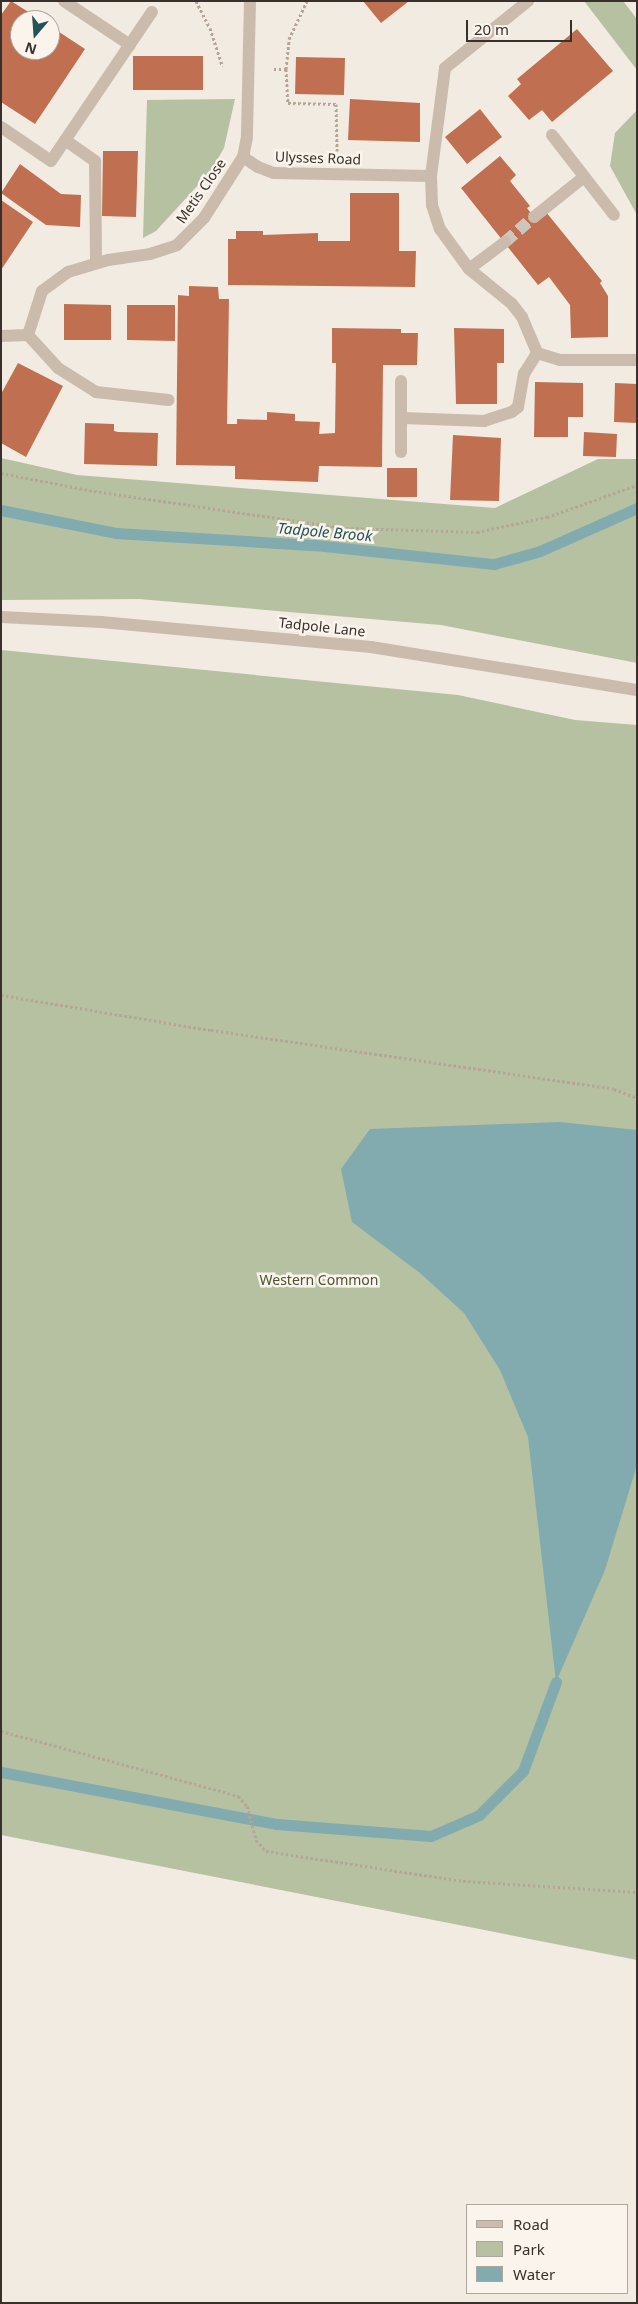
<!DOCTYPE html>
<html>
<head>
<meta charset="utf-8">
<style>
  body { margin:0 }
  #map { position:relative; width:638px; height:2304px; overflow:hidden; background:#f2ebe1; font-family:"Noto Sans",sans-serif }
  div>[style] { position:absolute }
  .green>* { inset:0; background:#b5c1a1 }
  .water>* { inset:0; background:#81abae }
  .stream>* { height:11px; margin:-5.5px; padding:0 5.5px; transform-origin:5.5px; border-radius:5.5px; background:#81abae }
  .building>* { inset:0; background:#c07051 }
  .minor-tunnel>* { height:12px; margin-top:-6px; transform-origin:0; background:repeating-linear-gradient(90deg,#cdc6bd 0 12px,transparent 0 18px) }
  .path>* { height:3px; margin-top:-1.5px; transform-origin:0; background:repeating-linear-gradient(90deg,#b6a597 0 2.5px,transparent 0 5px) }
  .minor>* { height:12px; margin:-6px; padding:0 6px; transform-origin:6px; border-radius:6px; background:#cabbad }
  span { translate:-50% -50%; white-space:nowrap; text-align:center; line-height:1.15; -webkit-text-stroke:5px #faf4ed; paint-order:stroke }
  .street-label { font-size:14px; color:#39302b }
  .park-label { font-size:14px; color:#475630 }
  .water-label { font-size:15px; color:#225359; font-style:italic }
  .frame { position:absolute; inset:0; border:2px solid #39302b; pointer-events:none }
  .legend { position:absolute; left:466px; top:2204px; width:162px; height:90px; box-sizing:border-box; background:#faf4ed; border:1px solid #ada69f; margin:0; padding:6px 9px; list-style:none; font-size:15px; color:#39302b }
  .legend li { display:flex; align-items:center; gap:10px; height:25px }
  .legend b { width:25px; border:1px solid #ada69f }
  .north { position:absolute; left:10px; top:10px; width:50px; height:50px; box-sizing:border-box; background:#faf4ed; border:1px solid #ada69f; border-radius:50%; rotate:198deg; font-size:14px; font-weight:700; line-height:20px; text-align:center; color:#39302b }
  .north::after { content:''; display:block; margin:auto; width:18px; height:22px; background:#225359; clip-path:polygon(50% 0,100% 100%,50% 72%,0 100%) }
  .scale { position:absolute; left:466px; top:20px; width:106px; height:22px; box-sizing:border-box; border:2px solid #39302b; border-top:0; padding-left:6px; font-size:15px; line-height:18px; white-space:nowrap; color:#39302b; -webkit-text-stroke:4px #faf4ed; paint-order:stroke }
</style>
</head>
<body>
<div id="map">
  <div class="green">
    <i style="clip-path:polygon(584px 1px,623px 1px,637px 19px,637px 70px)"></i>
    <i style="clip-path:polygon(235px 99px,224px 148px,210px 172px,156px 231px,143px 238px,147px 100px)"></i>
    <i style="clip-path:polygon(637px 110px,637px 215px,610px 166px,615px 133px)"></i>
    <i style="clip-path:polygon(1px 458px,77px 475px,495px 508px,598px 459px,637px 459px,637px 663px,441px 625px,139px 599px,1px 600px)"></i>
    <i style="clip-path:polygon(1px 650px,458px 695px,575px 720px,637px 725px,637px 1960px,1px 1835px)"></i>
  </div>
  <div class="water">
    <i style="clip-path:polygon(560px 1122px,637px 1130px,637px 1465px,605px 1570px,556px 1682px,528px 1437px,500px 1370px,464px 1313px,420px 1273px,352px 1222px,341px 1169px,370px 1129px)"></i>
  </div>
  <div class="stream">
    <i style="left:1px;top:510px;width:117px;rotate:11.3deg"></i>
    <i style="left:116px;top:533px;width:199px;rotate:3.5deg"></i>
    <i style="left:315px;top:545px;width:180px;rotate:6.1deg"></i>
    <i style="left:494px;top:564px;width:48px;rotate:-15.8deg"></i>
    <i style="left:540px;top:551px;width:106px;rotate:-23.9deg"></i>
    <i style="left:1px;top:1772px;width:281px;rotate:10.7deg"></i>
    <i style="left:277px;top:1824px;width:154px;rotate:4.5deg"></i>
    <i style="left:431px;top:1836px;width:52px;rotate:-23.6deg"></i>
    <i style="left:479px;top:1815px;width:62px;rotate:-45deg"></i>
    <i style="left:523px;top:1771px;width:95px;rotate:-69.7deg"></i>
  </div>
  <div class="building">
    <i style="clip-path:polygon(11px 1px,41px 20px,20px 20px,20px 50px,50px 50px,50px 26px,85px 49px,35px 124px,1px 102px,1px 15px)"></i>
    <i style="clip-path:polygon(363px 1px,409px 1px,381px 23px)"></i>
    <i style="clip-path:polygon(577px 29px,613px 71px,552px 122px,542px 110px,529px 120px,508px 96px,521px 84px,517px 79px)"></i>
    <i style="clip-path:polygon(133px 56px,203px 56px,203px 90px,133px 90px)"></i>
    <i style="clip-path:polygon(296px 57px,345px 58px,344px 95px,295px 94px)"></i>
    <i style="clip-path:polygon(350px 99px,420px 103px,420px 142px,348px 140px)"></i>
    <i style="clip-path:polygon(480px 109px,502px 137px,467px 164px,445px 137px)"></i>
    <i style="clip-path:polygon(103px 151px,138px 151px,136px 217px,102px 216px)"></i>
    <i style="clip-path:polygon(500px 156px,516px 175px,510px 181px,530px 206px,527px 208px,536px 220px,546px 212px,602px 281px,600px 283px,608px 296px,608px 337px,571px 338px,570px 305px,549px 277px,538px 285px,461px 188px)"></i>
    <i style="clip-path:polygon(20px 164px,61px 194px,81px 195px,80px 227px,46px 225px,1px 193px)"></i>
    <i style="clip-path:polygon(350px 193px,399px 193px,399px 251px,416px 251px,415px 287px,228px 285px,228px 239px,236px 239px,236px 231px,263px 231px,263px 235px,318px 233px,318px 241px,350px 241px)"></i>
    <i style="clip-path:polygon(1px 200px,33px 222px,1px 270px)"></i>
    <i style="clip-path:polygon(189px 286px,218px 287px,219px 299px,229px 299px,227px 424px,237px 424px,237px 419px,267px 420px,267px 412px,295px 414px,295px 421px,320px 422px,319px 434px,335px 433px,336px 363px,332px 363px,332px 328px,401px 329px,401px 333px,418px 333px,417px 365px,383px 365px,382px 467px,319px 466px,318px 482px,235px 479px,235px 466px,176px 465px,178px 295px,189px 296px)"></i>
    <i style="clip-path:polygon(64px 304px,111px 305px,111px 340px,64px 340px)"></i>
    <i style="clip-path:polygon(127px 305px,175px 305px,175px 341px,127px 340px)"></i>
    <i style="clip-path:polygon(454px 328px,504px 329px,504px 363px,497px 363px,497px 404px,456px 404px)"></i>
    <i style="clip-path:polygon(18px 363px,63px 386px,26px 457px,1px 443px,1px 394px)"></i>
    <i style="clip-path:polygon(535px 382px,583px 383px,583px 417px,568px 417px,568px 437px,534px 437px)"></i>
    <i style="clip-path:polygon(615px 383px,637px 384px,637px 423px,614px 422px)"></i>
    <i style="clip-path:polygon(85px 423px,114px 424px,114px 431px,118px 432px,158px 433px,157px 466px,84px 464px)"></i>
    <i style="clip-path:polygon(584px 432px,617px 434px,616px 457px,583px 456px)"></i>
    <i style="clip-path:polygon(453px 435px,501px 438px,499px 501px,450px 500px)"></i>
    <i style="clip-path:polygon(387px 468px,417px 468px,417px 497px,387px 497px)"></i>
  </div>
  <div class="minor-tunnel">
    <i style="left:505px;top:242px;width:38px;rotate:-41deg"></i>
  </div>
  <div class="path">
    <i style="left:196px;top:1px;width:30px;rotate:63deg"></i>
    <i style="left:210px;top:28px;width:40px;rotate:72deg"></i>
    <i style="left:274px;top:69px;width:12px"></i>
    <i style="left:286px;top:69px;width:30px;rotate:-84deg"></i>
    <i style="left:289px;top:39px;width:42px;rotate:-64.7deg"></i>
    <i style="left:286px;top:69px;width:34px;rotate:87deg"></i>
    <i style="left:288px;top:103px;width:48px;rotate:1.2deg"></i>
    <i style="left:336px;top:104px;width:47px;rotate:88.8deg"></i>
    <i style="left:1px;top:473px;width:95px;rotate:11deg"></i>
    <i style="left:94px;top:491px;width:255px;rotate:8.4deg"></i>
    <i style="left:346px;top:528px;width:131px;rotate:1.7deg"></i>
    <i style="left:477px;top:532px;width:72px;rotate:-12.1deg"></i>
    <i style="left:547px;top:517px;width:96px;rotate:-19.6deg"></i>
    <i style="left:1px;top:995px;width:213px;rotate:9.5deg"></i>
    <i style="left:211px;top:1030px;width:407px;rotate:8.3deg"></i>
    <i style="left:614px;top:1089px;width:25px;rotate:21deg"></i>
    <i style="left:1px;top:1731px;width:246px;rotate:15.3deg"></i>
    <i style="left:238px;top:1796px;width:13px;rotate:48deg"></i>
    <i style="left:247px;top:1806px;width:35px;rotate:75deg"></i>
    <i style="left:256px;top:1840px;width:15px;rotate:48deg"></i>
    <i style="left:266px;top:1851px;width:199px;rotate:8.7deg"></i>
    <i style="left:463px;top:1881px;width:174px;rotate:3.6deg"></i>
  </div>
  <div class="minor">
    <i style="left:64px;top:1px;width:79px;rotate:33.7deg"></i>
    <i style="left:250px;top:1px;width:136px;rotate:91.3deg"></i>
    <i style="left:247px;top:137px;width:20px;rotate:101deg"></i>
    <i style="left:243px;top:157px;width:18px;rotate:34deg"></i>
    <i style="left:258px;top:167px;width:17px;rotate:21deg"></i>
    <i style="left:274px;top:173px;width:157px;rotate:1.1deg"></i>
    <i style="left:431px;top:176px;width:29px;rotate:88deg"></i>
    <i style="left:432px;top:205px;width:25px;rotate:72deg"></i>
    <i style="left:440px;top:229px;width:49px;rotate:54.1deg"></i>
    <i style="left:469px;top:269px;width:55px;rotate:39.1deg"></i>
    <i style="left:512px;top:304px;width:16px;rotate:52deg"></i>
    <i style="left:522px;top:317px;width:39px;rotate:67deg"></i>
    <i style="left:537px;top:353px;width:24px;rotate:17deg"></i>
    <i style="left:560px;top:360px;width:77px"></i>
    <i style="left:1px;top:127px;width:60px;rotate:34.2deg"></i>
    <i style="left:51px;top:161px;width:180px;rotate:-55.9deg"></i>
    <i style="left:552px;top:135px;width:101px;rotate:52.2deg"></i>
    <i style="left:65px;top:140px;width:37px;rotate:35deg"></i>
    <i style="left:95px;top:161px;width:102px;rotate:89.4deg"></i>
    <i style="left:431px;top:176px;width:109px;rotate:-82.6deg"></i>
    <i style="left:445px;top:68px;width:107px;rotate:-38.9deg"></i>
    <i style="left:534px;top:217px;width:64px;rotate:-38.7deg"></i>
    <i style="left:469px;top:269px;width:45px;rotate:-36.9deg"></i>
    <i style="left:28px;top:335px;width:45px;rotate:47.7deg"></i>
    <i style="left:58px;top:368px;width:45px;rotate:32.3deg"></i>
    <i style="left:96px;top:392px;width:73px;rotate:6.3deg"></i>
    <i style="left:1px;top:336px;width:27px;rotate:-2deg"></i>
    <i style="left:28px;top:335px;width:46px;rotate:-72.3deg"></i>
    <i style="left:42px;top:291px;width:32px;rotate:-36deg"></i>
    <i style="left:68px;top:272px;width:42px;rotate:-16.7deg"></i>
    <i style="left:108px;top:260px;width:42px;rotate:-8.1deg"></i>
    <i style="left:150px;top:254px;width:28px;rotate:-18deg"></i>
    <i style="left:177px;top:245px;width:38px;rotate:-45deg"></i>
    <i style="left:204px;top:218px;width:72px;rotate:-57.4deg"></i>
    <i style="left:401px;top:381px;width:71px;rotate:90deg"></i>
    <i style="left:402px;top:418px;width:82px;rotate:2.1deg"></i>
    <i style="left:484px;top:421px;width:29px;rotate:-18deg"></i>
    <i style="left:512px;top:412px;width:8px;rotate:-40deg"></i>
    <i style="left:518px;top:407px;width:34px;rotate:-80deg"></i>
    <i style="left:524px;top:374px;width:25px;rotate:-58deg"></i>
    <i style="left:1px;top:617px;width:100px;rotate:2.9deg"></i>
    <i style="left:101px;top:622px;width:271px;rotate:5.3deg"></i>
    <i style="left:371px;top:647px;width:269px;rotate:9.2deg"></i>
  </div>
  <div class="street-label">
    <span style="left:318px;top:158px;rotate:2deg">Ulysses Road</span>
    <span style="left:201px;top:191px;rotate:-55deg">Metis Close</span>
    <span style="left:322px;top:627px;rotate:6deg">Tadpole Lane</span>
  </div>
  <div class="park-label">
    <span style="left:319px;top:1280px">Western Common</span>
  </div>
  <div class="water-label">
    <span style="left:325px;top:532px;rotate:5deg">Tadpole Brook</span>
  </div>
  <div class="frame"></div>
  <ul class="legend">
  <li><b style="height:6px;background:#cabbad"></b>Road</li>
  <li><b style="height:14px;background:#b5c1a1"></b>Park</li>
  <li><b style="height:14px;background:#81abae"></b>Water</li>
  </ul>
  <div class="north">N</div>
  <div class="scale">20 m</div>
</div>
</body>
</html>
